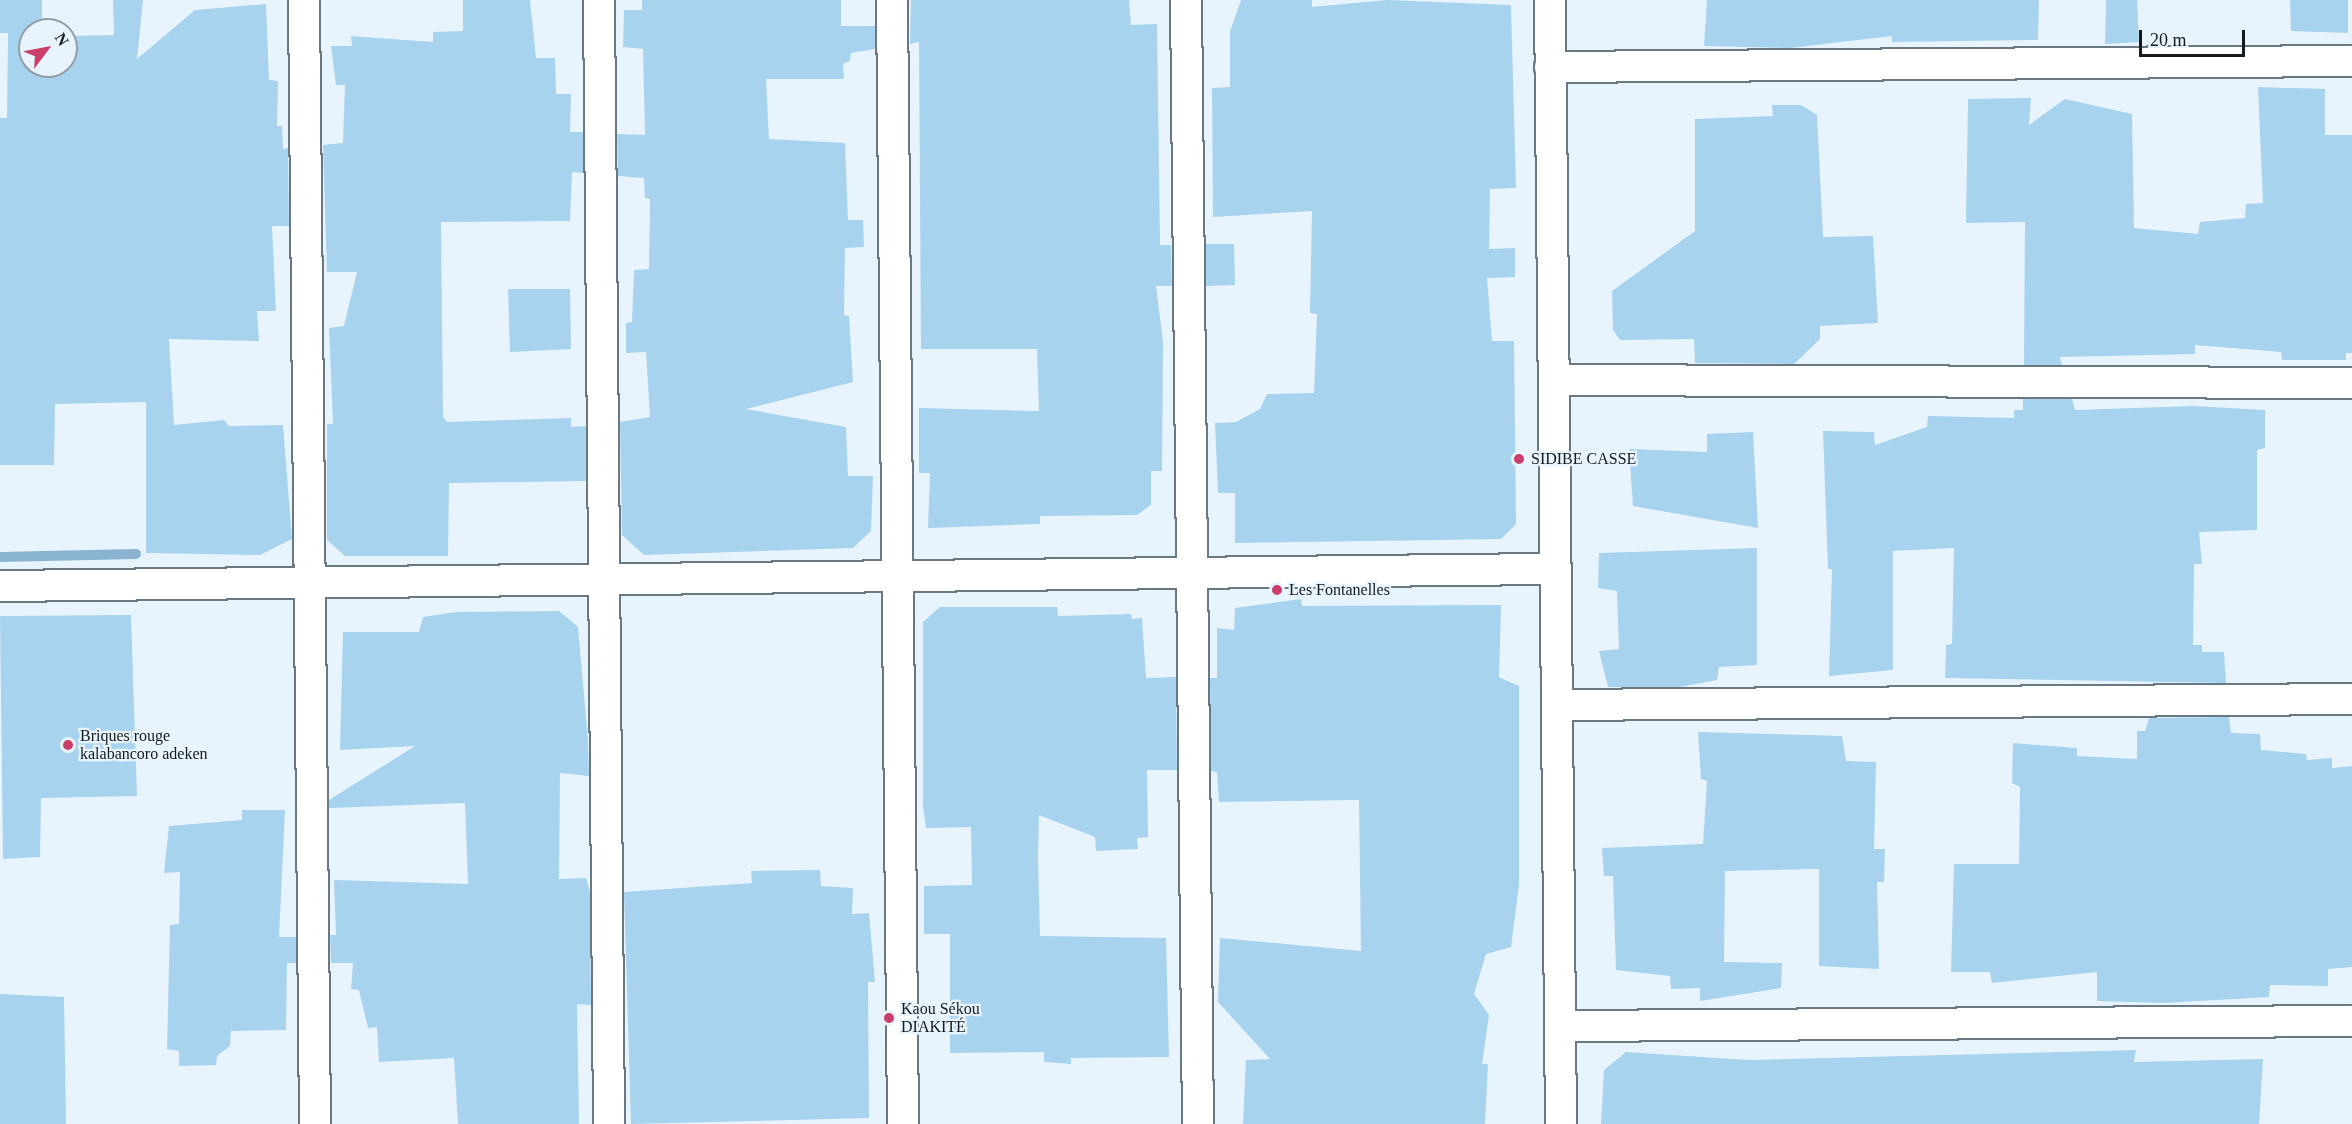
<!DOCTYPE html>
<html>
<head>
<meta charset="utf-8">
<style>
  body { margin:0 }
  #map { position:relative; width:2352px; height:1124px; overflow:hidden; background:#e8f4fd; font-family:Georgia,serif }
  div>[style] { position:absolute }
  .stream>* { height:10px; margin:-5px; padding:0 5px; transform-origin:5px; border-radius:5px; background:#89b3cf }
  .building>* { inset:0; background:#a8d3ef }
  .roads { filter:drop-shadow(2px 0 #6a7881) drop-shadow(-2px 0 #6a7881) drop-shadow(0 2px #6a7881) drop-shadow(0 -2px #6a7881) }
  .street>* { height:30px; margin:-15px; padding:0 15px; transform-origin:15px; border-radius:15px; background:#fff }
  .dots>* { width:16px; height:16px; translate:-50% -50%; box-sizing:border-box; border:3px solid #e8f4fd; border-radius:50% }
  span { translate:-50% -50%; white-space:nowrap; text-align:center; line-height:1.15; -webkit-text-stroke:4.5px #e8f4fd; paint-order:stroke }
  .poi-label { font-size:16px; color:#141a1e }
  .left { translate:0 -50%; text-align:left }
  .north { position:absolute; left:18px; top:18px; width:60px; height:60px; box-sizing:border-box; background:#e8f4fd; border:2px solid #939da4; border-radius:50%; rotate:58deg; font-size:16px; font-weight:700; line-height:24px; text-align:center; color:#141a1e }
  .north::after { content:''; display:block; margin:auto; width:21px; height:27px; background:#cc3e6a; clip-path:polygon(50% 0,100% 100%,50% 72%,0 100%) }
  .scale { position:absolute; left:2139px; top:30px; width:106px; height:27px; box-sizing:border-box; border:3px solid #141a1e; border-top:0; padding-left:8px; font-size:18px; line-height:21px; white-space:nowrap; color:#141a1e; -webkit-text-stroke:4px #e8f4fd; paint-order:stroke }
</style>
</head>
<body>
<div id="map">
  <div class="stream">
    <i style="left:0;top:557px;width:136px;rotate:-1.3deg"></i>
  </div>
  <div class="building">
    <i style="clip-path:polygon(0 0,42px 0,42px 30px,30px 30px,30px 66px,66px 66px,66px 36px,114px 35px,113px 0,143px 0,137px 59px,195px 10px,266px 4px,269px 80px,278px 81px,277px 126px,282px 126px,283px 149px,288px 148px,289px 226px,272px 226px,276px 311px,257px 311px,259px 341px,169px 339px,174px 425px,224px 420px,229px 426px,283px 425px,292px 539px,260px 555px,146px 553px,146px 402px,55px 404px,54px 465px,0 465px,0 118px,7px 118px,8px 33px,0 33px)"></i>
    <i style="clip-path:polygon(463px 0,530px 0,536px 58px,555px 58px,556px 94px,571px 94px,570px 132px,583px 132px,583px 173px,572px 172px,570px 221px,441px 222px,443px 417px,447px 422px,571px 418px,571px 427px,586px 426px,586px 481px,449px 483px,448px 556px,345px 556px,327px 540px,327px 424px,333px 424px,329px 328px,344px 326px,357px 272px,327px 272px,323px 145px,343px 143px,345px 85px,336px 85px,331px 46px,352px 46px,351px 36px,433px 42px,433px 32px,463px 31px)"></i>
    <i style="clip-path:polygon(642px 0,841px 0,841px 26px,875px 26px,875px 49px,851px 53px,850px 61px,843px 64px,844px 79px,766px 79px,769px 139px,845px 143px,848px 220px,863px 220px,864px 247px,845px 248px,844px 315px,849px 316px,853px 382px,746px 409px,846px 427px,848px 476px,873px 476px,871px 531px,853px 548px,644px 555px,622px 535px,620px 422px,650px 417px,646px 352px,626px 353px,626px 323px,632px 322px,634px 270px,649px 269px,650px 199px,645px 198px,644px 178px,618px 176px,617px 134px,645px 135px,643px 49px,623px 47px,624px 10px,642px 10px)"></i>
    <i style="clip-path:polygon(911px 0,1129px 0,1131px 25px,1157px 24px,1160px 245px,1171px 245px,1172px 286px,1156px 286px,1163px 342px,1162px 471px,1151px 471px,1151px 505px,1137px 515px,1040px 516px,1040px 524px,928px 528px,930px 473px,919px 473px,919px 408px,1039px 411px,1037px 349px,921px 349px,919px 42px,910px 44px)"></i>
    <i style="clip-path:polygon(1241px 0,1312px 0,1312px 7px,1387px 0,1511px 5px,1516px 188px,1490px 189px,1489px 249px,1515px 248px,1515px 277px,1487px 278px,1492px 341px,1514px 341px,1516px 524px,1501px 539px,1235px 543px,1235px 493px,1218px 493px,1215px 423px,1236px 422px,1260px 409px,1267px 394px,1314px 393px,1317px 314px,1310px 313px,1312px 211px,1213px 217px,1212px 88px,1230px 87px,1230px 31px)"></i>
    <i style="clip-path:polygon(1707px 0,2039px 0,2038px 40px,1892px 42px,1892px 36px,1790px 48px,1704px 46px)"></i>
    <i style="clip-path:polygon(2106px 0,2137px 0,2139px 42px,2105px 44px)"></i>
    <i style="clip-path:polygon(2290px 0,2348px 0,2348px 33px,2291px 31px)"></i>
    <i style="clip-path:polygon(2258px 87px,2325px 89px,2325px 135px,2352px 135px,2352px 353px,2346px 353px,2346px 360px,2282px 360px,2281px 352px,2195px 345px,2195px 354px,2060px 357px,2062px 365px,2024px 365px,2025px 222px,1966px 223px,1968px 99px,2031px 98px,2029px 125px,2065px 99px,2132px 114px,2134px 228px,2198px 234px,2200px 222px,2245px 218px,2246px 204px,2263px 203px)"></i>
    <i style="clip-path:polygon(1772px 105px,1801px 105px,1817px 115px,1823px 237px,1873px 236px,1878px 323px,1820px 326px,1820px 339px,1794px 364px,1695px 363px,1694px 339px,1620px 340px,1613px 330px,1612px 291px,1695px 231px,1695px 119px,1773px 116px)"></i>
    <i style="clip-path:polygon(1206px 244px,1234px 244px,1235px 285px,1206px 286px)"></i>
    <i style="clip-path:polygon(508px 289px,570px 289px,571px 349px,510px 352px)"></i>
    <i style="clip-path:polygon(2023px 399px,2072px 399px,2075px 410px,2193px 406px,2265px 410px,2265px 448px,2257px 450px,2257px 530px,2199px 532px,2202px 564px,2194px 564px,2193px 645px,2202px 645px,2202px 652px,2224px 652px,2226px 683px,1945px 678px,1946px 645px,1952px 644px,1954px 548px,1893px 551px,1893px 670px,1829px 676px,1832px 569px,1828px 569px,1823px 431px,1874px 432px,1875px 445px,1927px 427px,1928px 416px,2014px 418px,2014px 410px,2023px 410px)"></i>
    <i style="clip-path:polygon(1753px 432px,1758px 528px,1633px 506px,1629px 449px,1707px 452px,1707px 434px)"></i>
    <i style="clip-path:polygon(1757px 548px,1757px 665px,1719px 667px,1717px 680px,1680px 687px,1608px 687px,1599px 651px,1619px 649px,1617px 591px,1598px 588px,1599px 553px)"></i>
    <i style="clip-path:polygon(1301px 599px,1302px 606px,1501px 605px,1499px 677px,1519px 686px,1519px 885px,1511px 947px,1486px 954px,1474px 994px,1489px 1015px,1482px 1064px,1488px 1064px,1485px 1124px,1243px 1124px,1246px 1060px,1270px 1059px,1218px 1002px,1220px 938px,1361px 951px,1359px 800px,1219px 802px,1217px 772px,1211px 771px,1210px 678px,1217px 678px,1217px 628px,1234px 630px,1235px 608px)"></i>
    <i style="clip-path:polygon(940px 607px,1057px 607px,1058px 616px,1131px 614px,1132px 619px,1142px 618px,1146px 678px,1176px 677px,1177px 770px,1147px 770px,1148px 837px,1137px 838px,1138px 849px,1096px 851px,1095px 837px,1039px 815px,1038px 859px,1040px 936px,1166px 938px,1169px 1057px,1071px 1058px,1071px 1064px,1044px 1062px,1044px 1052px,950px 1053px,950px 934px,924px 934px,924px 886px,972px 885px,971px 827px,926px 828px,923px 805px,923px 622px)"></i>
    <i style="clip-path:polygon(559px 611px,578px 627px,588px 741px,589px 776px,560px 773px,559px 879px,586px 878px,590px 892px,591px 1005px,577px 1004px,579px 1124px,458px 1124px,454px 1058px,379px 1062px,377px 1027px,368px 1028px,359px 990px,351px 989px,353px 963px,331px 963px,330px 935px,336px 935px,334px 880px,468px 884px,465px 803px,329px 808px,329px 800px,415px 746px,340px 750px,343px 632px,419px 632px,423px 617px,456px 612px)"></i>
    <i style="clip-path:polygon(131px 615px,137px 796px,41px 798px,40px 857px,3px 859px,0 616px)"></i>
    <i style="clip-path:polygon(2229px 717px,2231px 733px,2260px 734px,2261px 750px,2306px 754px,2307px 760px,2332px 758px,2332px 768px,2352px 766px,2352px 967px,2328px 969px,2328px 986px,2270px 985px,2269px 997px,2164px 1003px,2097px 1001px,2097px 972px,1992px 983px,1990px 972px,1951px 972px,1954px 864px,2019px 864px,2020px 787px,2012px 783px,2013px 743px,2077px 748px,2077px 756px,2137px 759px,2137px 731px,2145px 731px,2149px 718px)"></i>
    <i style="clip-path:polygon(1698px 732px,1842px 736px,1846px 761px,1876px 762px,1874px 849px,1885px 849px,1884px 882px,1877px 882px,1879px 969px,1819px 966px,1819px 869px,1725px 871px,1724px 962px,1782px 963px,1781px 988px,1700px 1001px,1700px 988px,1671px 989px,1670px 976px,1616px 970px,1613px 876px,1604px 876px,1602px 848px,1703px 844px,1707px 781px,1701px 779px)"></i>
    <i style="clip-path:polygon(242px 810px,285px 810px,279px 937px,296px 937px,296px 963px,287px 963px,286px 1030px,231px 1031px,230px 1046px,217px 1056px,216px 1065px,179px 1066px,179px 1051px,167px 1049px,170px 925px,179px 924px,180px 872px,164px 873px,169px 826px,242px 820px)"></i>
    <i style="clip-path:polygon(820px 870px,821px 886px,853px 888px,852px 914px,869px 913px,875px 982px,868px 982px,869px 1118px,631px 1124px,624px 892px,752px 883px,751px 871px)"></i>
    <i style="clip-path:polygon(0 994px,64px 997px,66px 1124px,0 1124px)"></i>
    <i style="clip-path:polygon(2136px 1050px,2134px 1062px,2263px 1059px,2259px 1124px,1601px 1124px,1604px 1070px,1626px 1052px,1748px 1060px)"></i>
  </div>
  <div class="roads">
    <div class="street">
      <i style="left:304px;top:0;width:1124px;rotate:89.44deg"></i>
      <i style="left:599px;top:0;width:1124px;rotate:89.49deg"></i>
      <i style="left:892px;top:0;width:1124px;rotate:89.44deg"></i>
      <i style="left:1186px;top:0;width:1124px;rotate:89.39deg"></i>
      <i style="left:1550px;top:0;width:1124px;rotate:89.44deg"></i>
      <i style="left:1550px;top:67px;width:802px;rotate:-0.43deg"></i>
      <i style="left:1554px;top:380px;width:798px;rotate:0.22deg"></i>
      <i style="left:0;top:586px;width:1555px;rotate:-0.63deg"></i>
      <i style="left:1557px;top:705px;width:795px;rotate:-0.43deg"></i>
      <i style="left:1560px;top:1026px;width:792px;rotate:-0.36deg"></i>
    </div>
  </div>
  <div class="dots">
    <i style="left:1519px;top:459px;background:#cc3e6a"></i>
    <i style="left:1277px;top:590px;background:#cc3e6a"></i>
    <i style="left:68px;top:745px;background:#cc3e6a"></i>
    <i style="left:889px;top:1018px;background:#cc3e6a"></i>
  </div>
  <div class="poi-label">
    <span class="left" style="left:1531px;top:459px">SIDIBE CASSE</span>
    <span class="left" style="left:1289px;top:590px">Les Fontanelles</span>
    <span class="left" style="left:80px;top:745px">Briques rouge<br>kalabancoro adeken</span>
    <span class="left" style="left:901px;top:1018px">Kaou Sékou<br>DIAKITÉ</span>
  </div>
  <div class="north">N</div>
  <div class="scale">20 m</div>
</div>
</body>
</html>
